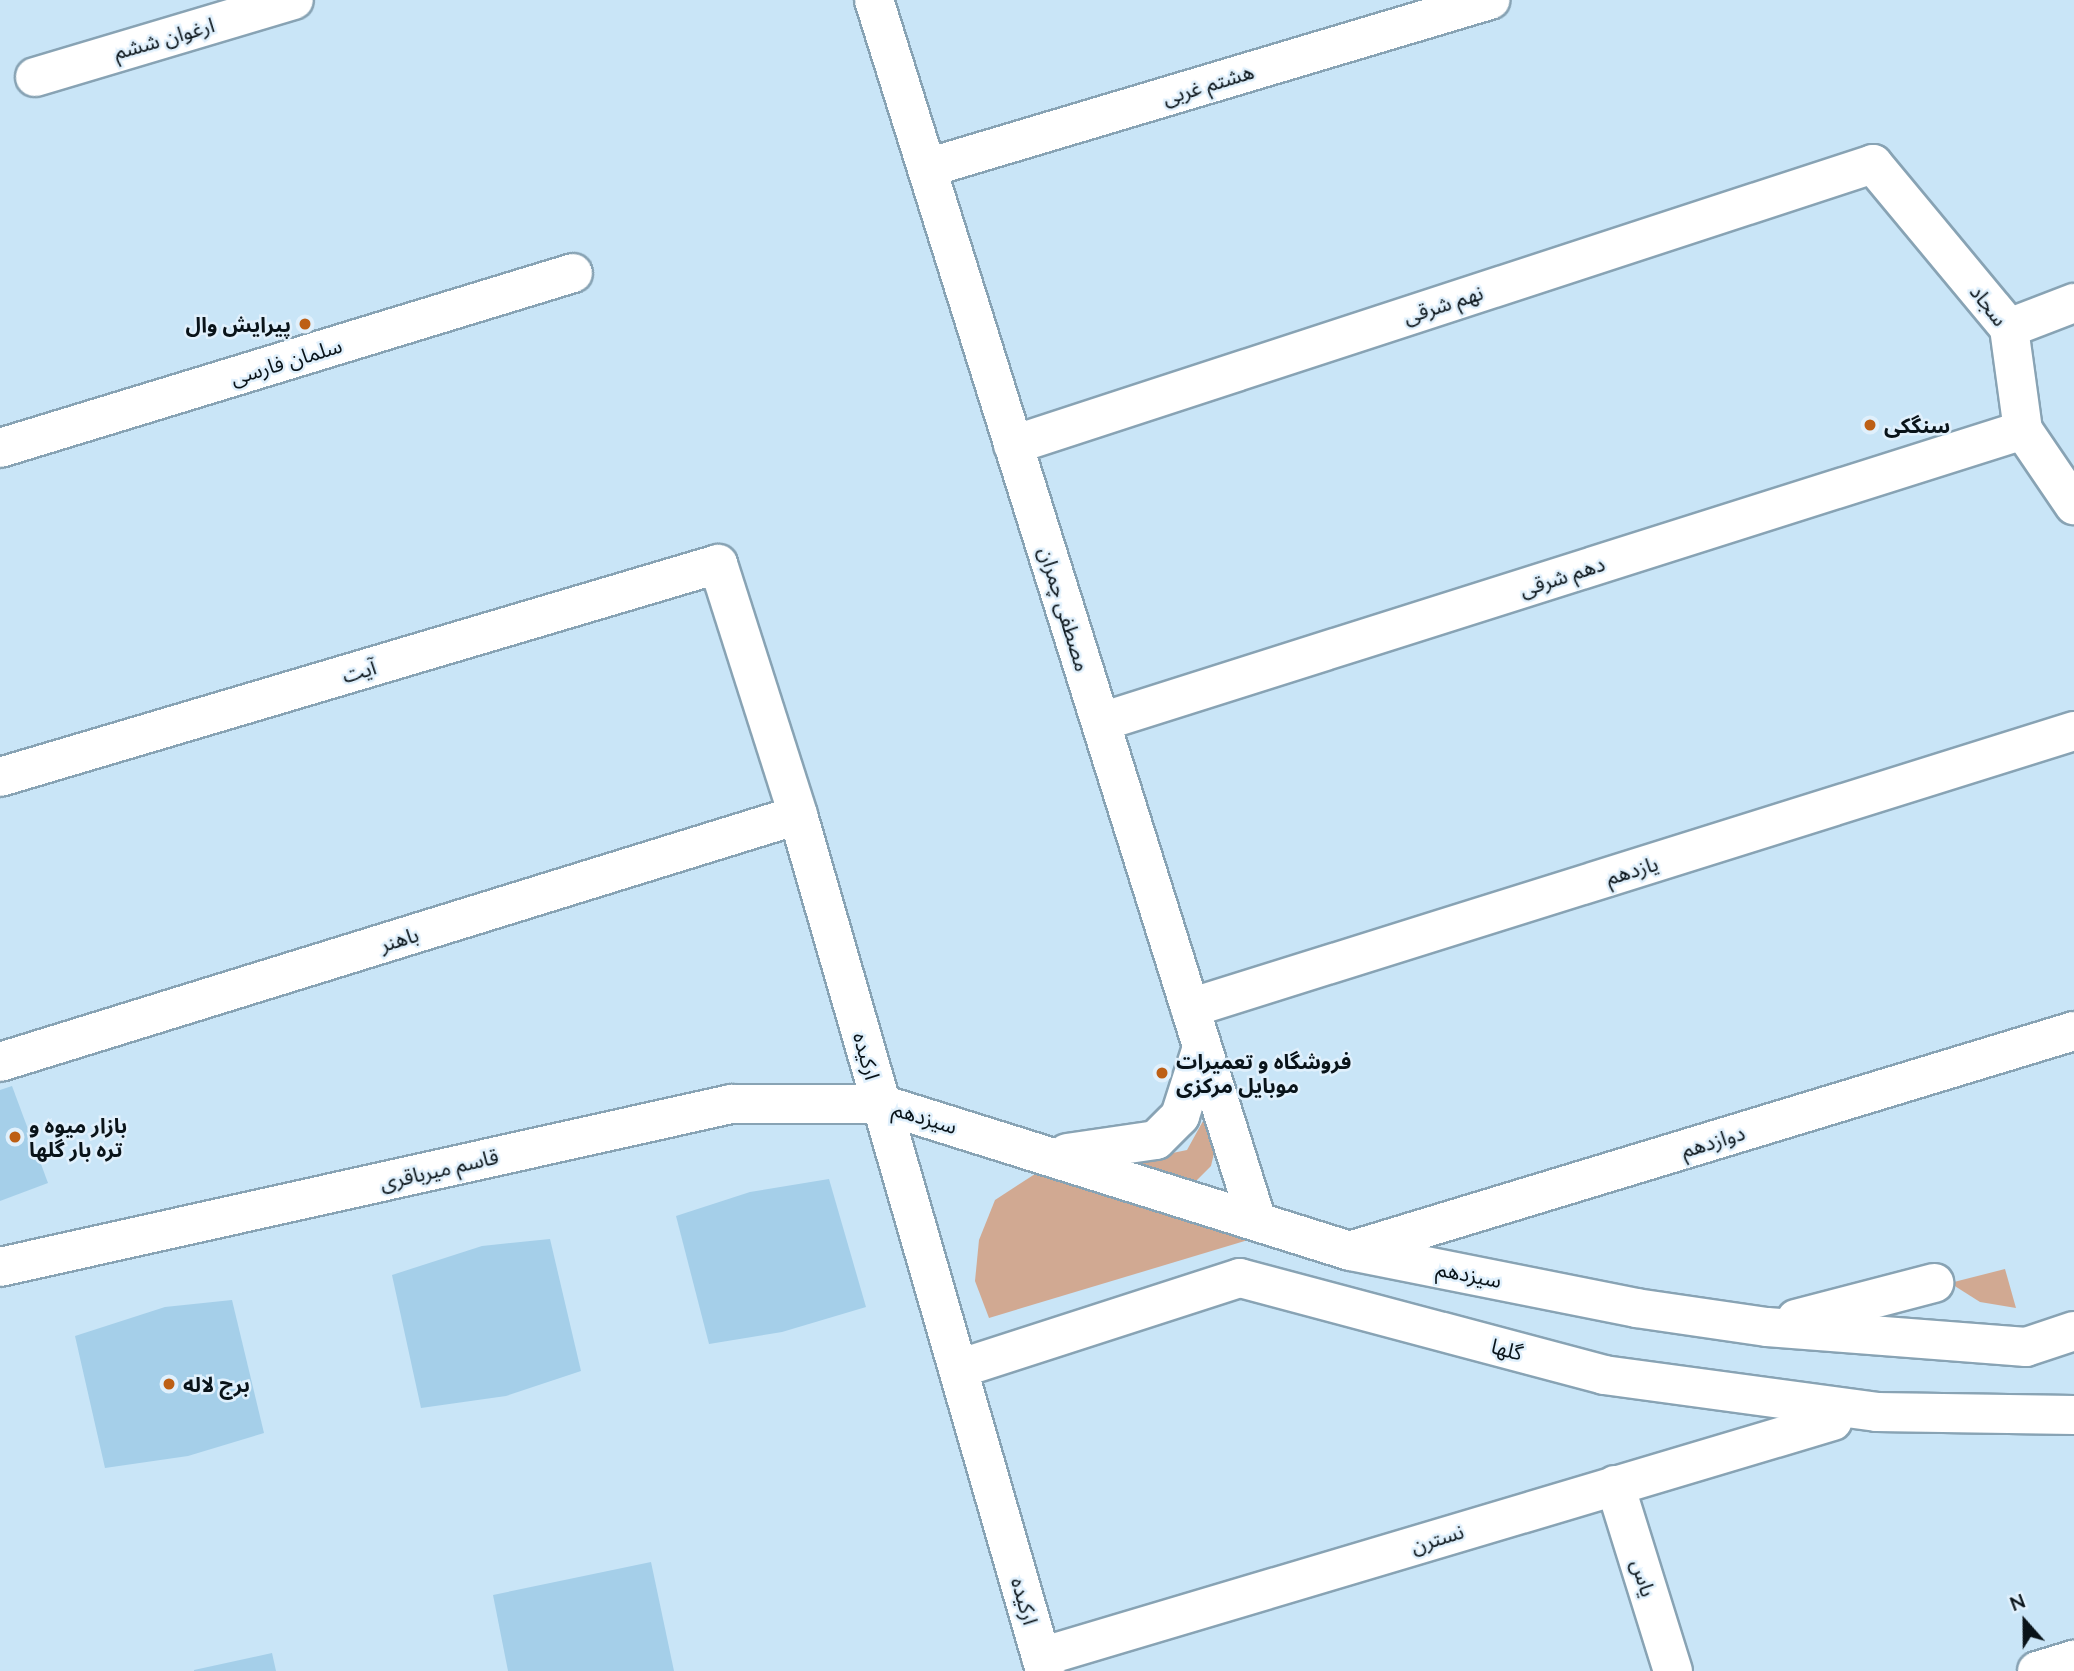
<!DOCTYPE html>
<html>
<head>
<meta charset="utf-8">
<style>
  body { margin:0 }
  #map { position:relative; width:2074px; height:1671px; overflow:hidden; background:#c9e5f7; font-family:Lato,"Noto Sans Arabic",sans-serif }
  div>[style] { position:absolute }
  .forest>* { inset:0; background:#d1a992 }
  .building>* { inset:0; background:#a5cfe9 }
  .roads { filter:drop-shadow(2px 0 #88a3b4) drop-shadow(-2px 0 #88a3b4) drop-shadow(0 2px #88a3b4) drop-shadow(0 -2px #88a3b4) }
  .minor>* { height:38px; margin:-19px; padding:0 19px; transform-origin:19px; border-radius:19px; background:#fff }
  .dots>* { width:19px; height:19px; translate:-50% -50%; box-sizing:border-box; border:4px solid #e0f0fc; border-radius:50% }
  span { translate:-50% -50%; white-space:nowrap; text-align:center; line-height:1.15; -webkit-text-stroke:5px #e0f0fc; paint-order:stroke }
  .street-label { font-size:21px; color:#091319 }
  .poi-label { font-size:21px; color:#091319; font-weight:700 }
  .right { translate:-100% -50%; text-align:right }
  .left { translate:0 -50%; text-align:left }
  .north { position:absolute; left:1990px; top:1587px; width:70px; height:70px; -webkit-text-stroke:5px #e0f0fc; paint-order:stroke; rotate:339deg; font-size:19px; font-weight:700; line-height:28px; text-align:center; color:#091319 }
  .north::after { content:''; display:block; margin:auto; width:24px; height:32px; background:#091319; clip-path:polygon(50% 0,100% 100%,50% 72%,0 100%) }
</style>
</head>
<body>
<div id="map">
  <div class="forest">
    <i style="clip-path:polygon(1203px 1121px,1215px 1149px,1211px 1166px,1196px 1181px,1124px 1163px,1187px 1150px)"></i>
    <i style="clip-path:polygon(1035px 1174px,1258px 1237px,989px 1318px,975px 1281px,979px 1240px,995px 1200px)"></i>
    <i style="clip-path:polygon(2005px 1269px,2016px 1308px,1980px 1302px,1950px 1283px)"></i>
  </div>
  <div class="building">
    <i style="clip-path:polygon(12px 1086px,48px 1183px,0 1201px,0 1090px)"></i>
    <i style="clip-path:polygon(829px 1179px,866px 1307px,782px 1332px,709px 1344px,676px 1216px,750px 1192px)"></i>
    <i style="clip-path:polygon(550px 1239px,581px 1371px,506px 1396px,421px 1408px,392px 1275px,482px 1246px)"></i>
    <i style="clip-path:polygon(232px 1300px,264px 1433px,188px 1456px,105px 1468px,75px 1336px,165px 1307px)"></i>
    <i style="clip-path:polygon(651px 1562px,674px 1671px,508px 1671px,493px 1595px)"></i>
    <i style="clip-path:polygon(272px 1653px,276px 1671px,194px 1671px,194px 1670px)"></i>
  </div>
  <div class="roads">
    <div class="minor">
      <i style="left:874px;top:0;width:1276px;rotate:72.59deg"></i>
      <i style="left:35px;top:77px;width:270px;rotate:-16.6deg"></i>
      <i style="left:927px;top:168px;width:588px;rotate:-16.62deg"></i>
      <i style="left:2009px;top:328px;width:70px;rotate:-21deg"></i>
      <i style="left:1013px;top:445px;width:905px;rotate:-18.09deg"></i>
      <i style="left:1873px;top:164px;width:213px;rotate:50.3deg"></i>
      <i style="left:2009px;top:328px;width:103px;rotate:82.2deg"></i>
      <i style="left:2023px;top:430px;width:91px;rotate:55.8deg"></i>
      <i style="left:0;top:448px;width:599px;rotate:-16.98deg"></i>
      <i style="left:1101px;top:722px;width:967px;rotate:-17.57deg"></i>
      <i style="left:0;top:777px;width:749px;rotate:-16.52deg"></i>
      <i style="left:718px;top:564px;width:263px;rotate:72.3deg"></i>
      <i style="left:798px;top:815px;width:891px;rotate:73.9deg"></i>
      <i style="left:1190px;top:1008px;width:926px;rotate:-17.4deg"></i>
      <i style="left:0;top:1062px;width:835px;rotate:-17.2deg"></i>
      <i style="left:1067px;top:1153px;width:90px;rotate:-8.3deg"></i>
      <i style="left:1156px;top:1140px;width:34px;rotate:-45deg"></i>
      <i style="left:1180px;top:1116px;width:72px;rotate:-72.3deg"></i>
      <i style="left:1356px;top:1249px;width:750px;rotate:-16.89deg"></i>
      <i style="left:0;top:1267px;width:749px;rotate:-12.57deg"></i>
      <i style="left:731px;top:1104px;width:150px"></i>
      <i style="left:881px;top:1104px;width:492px;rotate:17.4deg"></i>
      <i style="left:1351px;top:1251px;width:291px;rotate:11.3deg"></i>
      <i style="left:1636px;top:1308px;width:132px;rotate:8.3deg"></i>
      <i style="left:1767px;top:1327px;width:260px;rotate:4.4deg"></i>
      <i style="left:2026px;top:1347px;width:51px;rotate:-18.4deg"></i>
      <i style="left:1796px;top:1319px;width:143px;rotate:-14.6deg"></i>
      <i style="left:958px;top:1369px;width:296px;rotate:-17.9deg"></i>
      <i style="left:1240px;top:1278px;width:377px;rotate:14.9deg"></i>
      <i style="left:1604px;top:1375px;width:275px;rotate:7.7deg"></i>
      <i style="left:1877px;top:1412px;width:197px;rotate:0.9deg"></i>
      <i style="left:1615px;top:1485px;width:195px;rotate:72.7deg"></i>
      <i style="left:1041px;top:1657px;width:826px;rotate:-16.59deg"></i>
      <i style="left:2037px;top:1671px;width:39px;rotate:-17deg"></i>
    </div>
  </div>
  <div class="dots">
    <i style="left:305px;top:324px;background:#bd5f15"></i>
    <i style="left:1870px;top:425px;background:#bd5f15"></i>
    <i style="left:1162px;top:1073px;background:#bd5f15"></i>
    <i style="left:15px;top:1137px;background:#bd5f15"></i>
    <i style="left:169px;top:1384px;background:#bd5f15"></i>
  </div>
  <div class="street-label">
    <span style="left:164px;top:38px;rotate:-16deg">ارغوان ششم</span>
    <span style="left:1208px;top:84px;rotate:-17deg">هشتم غربی</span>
    <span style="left:1443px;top:304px;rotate:-18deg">نهم شرقی</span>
    <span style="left:1989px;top:305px;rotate:52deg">سجاد</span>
    <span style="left:286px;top:361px;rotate:-17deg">سلمان فارسی</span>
    <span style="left:1562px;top:576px;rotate:-18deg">دهم شرقی</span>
    <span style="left:1065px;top:609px;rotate:73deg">مصطفی چمران</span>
    <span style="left:359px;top:671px;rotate:-17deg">آیت</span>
    <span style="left:1632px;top:870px;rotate:-17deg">یازدهم</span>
    <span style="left:399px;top:939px;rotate:-17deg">باهنر</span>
    <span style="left:867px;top:1056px;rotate:74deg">ارکیده</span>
    <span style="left:925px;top:1117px;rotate:17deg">سیزدهم</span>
    <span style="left:1713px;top:1141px;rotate:-17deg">دوازدهم</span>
    <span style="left:439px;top:1169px;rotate:-13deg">قاسم میرباقری</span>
    <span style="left:1469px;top:1274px;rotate:11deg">سیزدهم</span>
    <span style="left:1507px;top:1349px;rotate:15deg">گلها</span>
    <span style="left:1437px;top:1538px;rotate:-17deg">نسترن</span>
    <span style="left:1644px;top:1578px;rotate:73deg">یاس</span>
    <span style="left:1025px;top:1601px;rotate:74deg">ارکیده</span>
  </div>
  <div class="poi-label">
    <span class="right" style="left:291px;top:324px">پیرایش وال</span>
    <span class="left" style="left:1884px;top:425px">سنگکی</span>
    <span class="left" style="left:1176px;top:1073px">فروشگاه و تعمیرات<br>موبایل مرکزی</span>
    <span class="left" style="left:29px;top:1137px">بازار میوه و<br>تره بار گلها</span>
    <span class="left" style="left:183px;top:1384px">برج لاله</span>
  </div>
  <div class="north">N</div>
</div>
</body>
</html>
